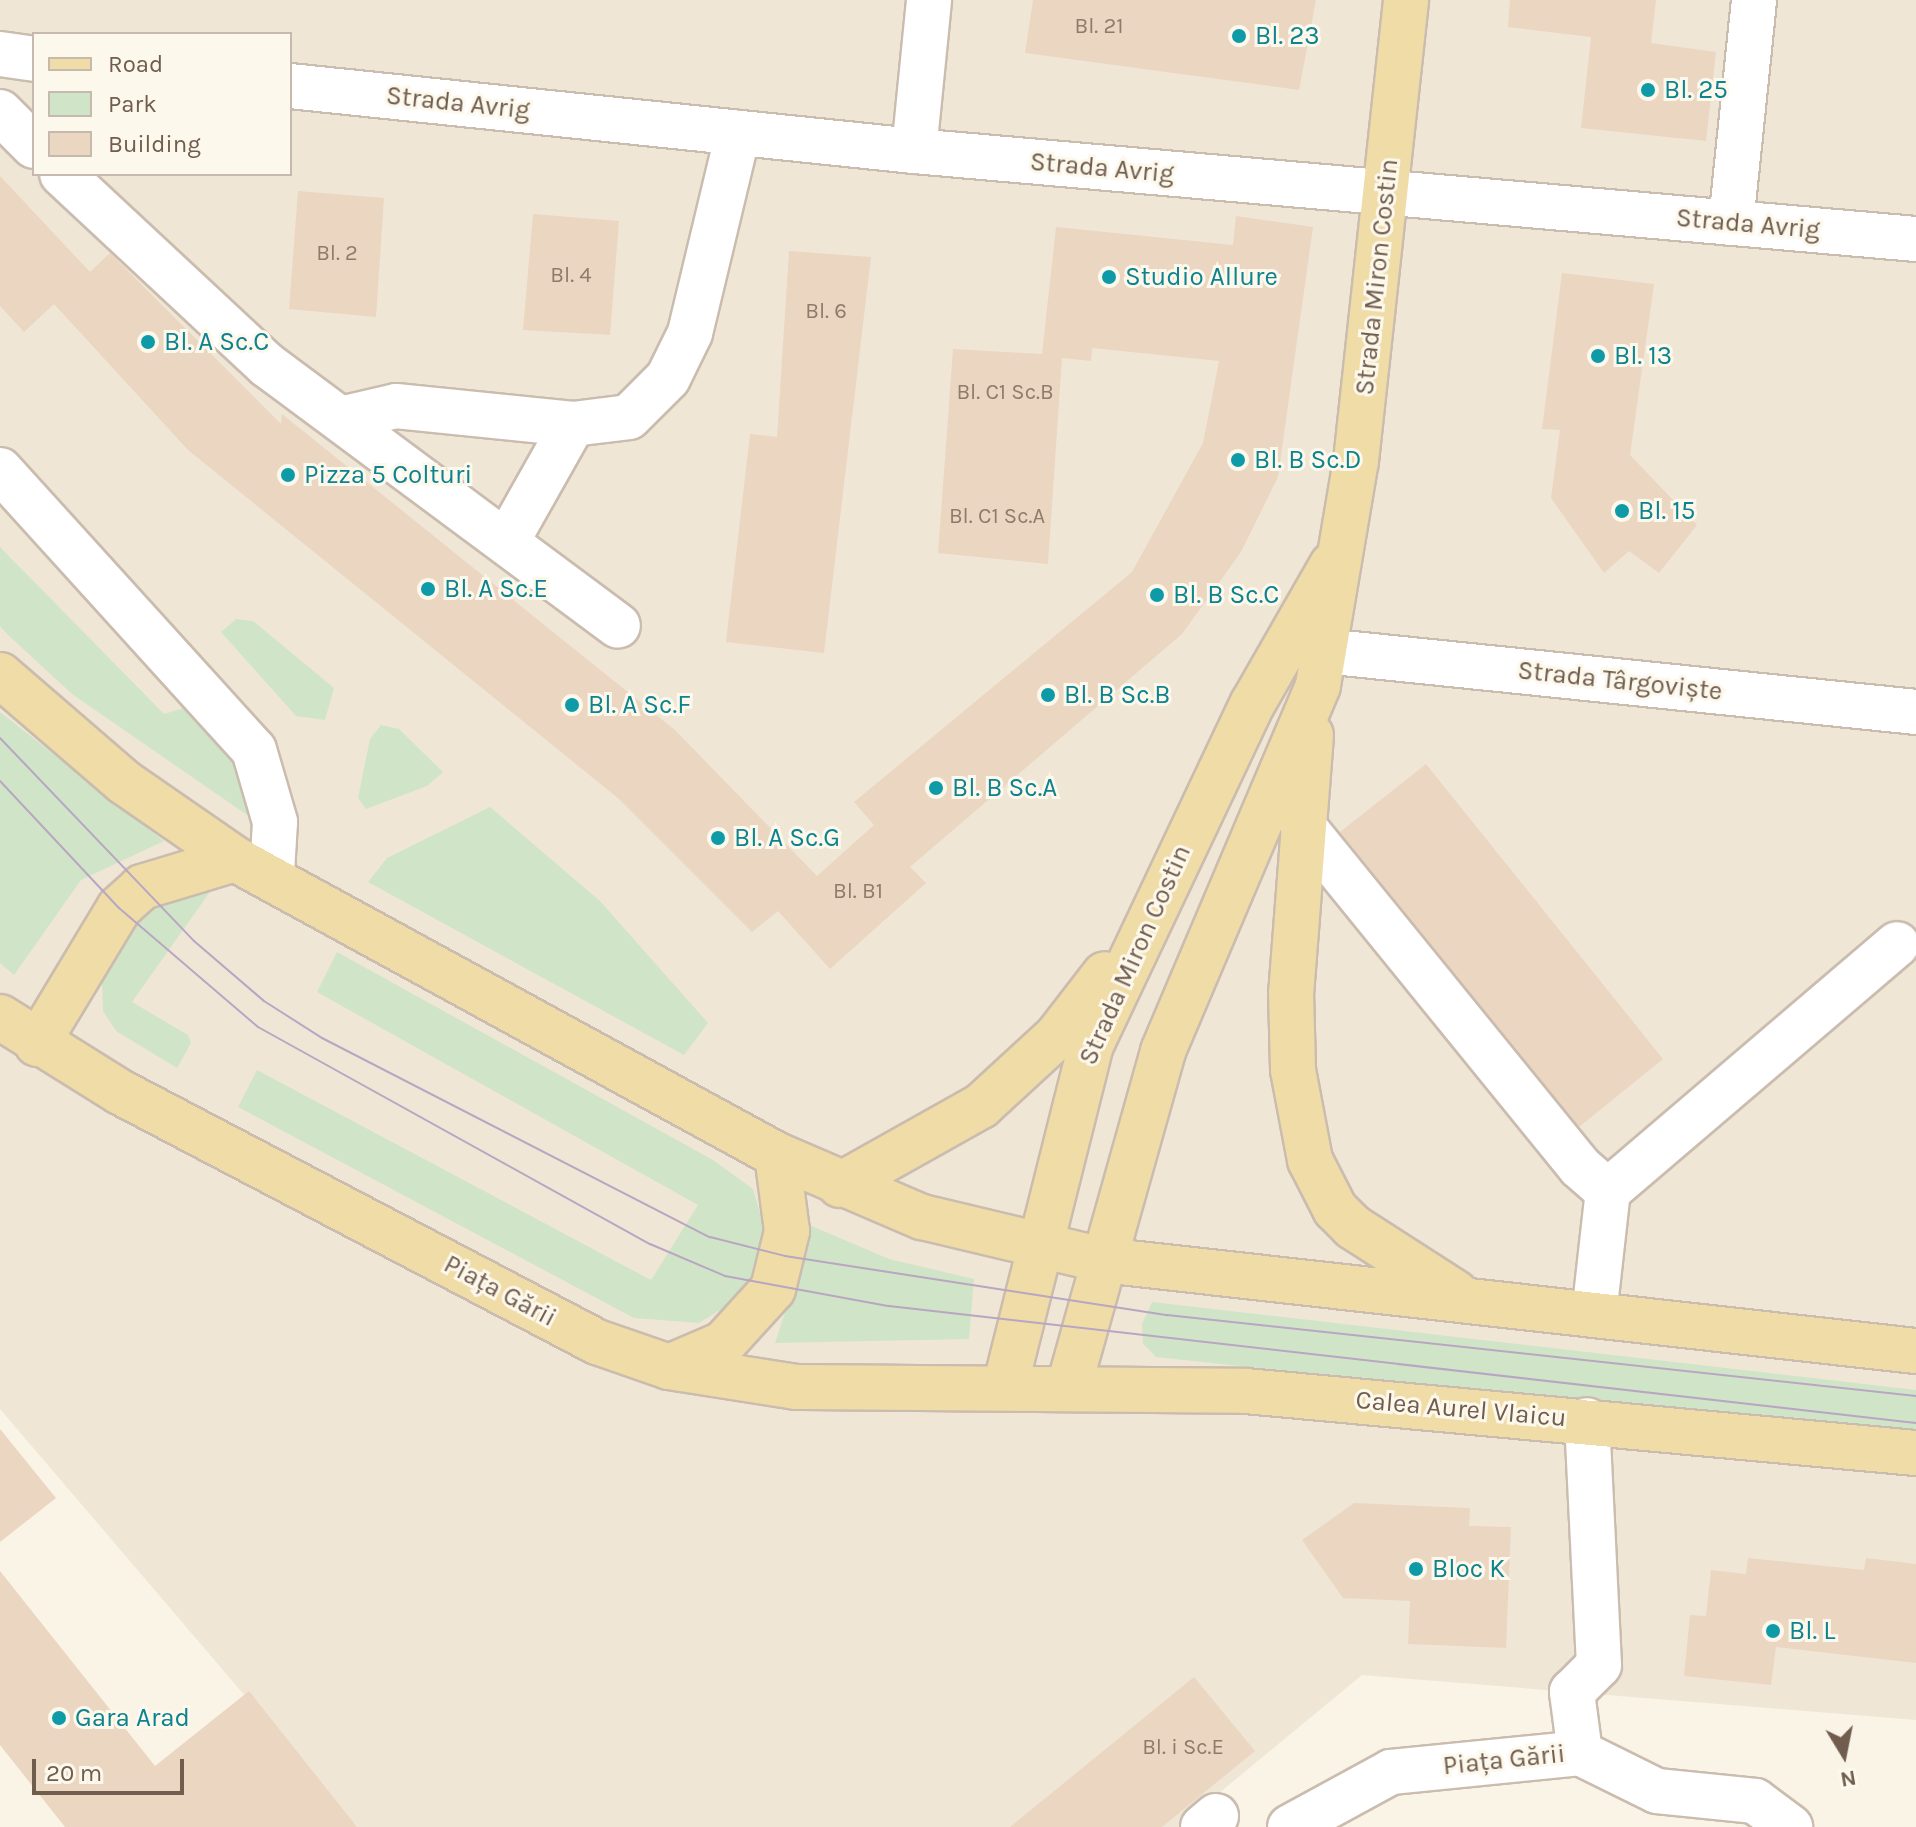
<!DOCTYPE html>
<html>
<head>
<meta charset="utf-8">
<style>
  body { margin:0 }
  #map { position:relative; width:1916px; height:1827px; overflow:hidden; background:#f9f4e6; font-family:Karla,sans-serif }
  div>[style] { position:absolute }
  .residential>* { inset:0; background:#f0e6d6 }
  .green>* { inset:0; background:#d0e5c7 }
  .building>* { inset:0; background:#ebd6c1 }
  .roads { filter:drop-shadow(2px 0 #cabcae) drop-shadow(-2px 0 #cabcae) drop-shadow(0 2px #cabcae) drop-shadow(0 -2px #cabcae) }
  .minor>* { height:44px; margin:-22px; padding:0 22px; transform-origin:22px; border-radius:22px; background:#fff }
  .major>* { height:44px; margin:-22px; padding:0 22px; transform-origin:22px; border-radius:22px; background:#f0dca7 }
  .tram>* { height:2px; margin:-1px; padding:0 1px; transform-origin:1px; border-radius:1px; background:#b8a6c2 }
  .dots>* { width:22px; height:22px; translate:-50% -50%; box-sizing:border-box; border:4px solid #fdf8ec; border-radius:50% }
  span { translate:-50% -50%; white-space:nowrap; text-align:center; line-height:1.15; -webkit-text-stroke:6px #fdf8ec; paint-order:stroke }
  .number-label { font-size:22px; color:#8f7b6b }
  .number-label span { -webkit-text-stroke-width:0 }
  .culture-label { font-size:26px; color:#0d838f }
  .left { translate:0 -50%; text-align:left }
  .street-label { font-size:26px; color:#705d4e }
  .legend { position:absolute; left:32px; top:32px; width:260px; height:144px; box-sizing:border-box; background:#fdf8ec; border:2px solid #c5baad; margin:0; padding:10px 14px; list-style:none; font-size:24px; color:#705d4e }
  .legend li { display:flex; align-items:center; gap:16px; height:40px }
  .legend b { width:40px; border:2px solid #c5baad }
  .north { position:absolute; left:1804px; top:1715px; width:80px; height:80px; -webkit-text-stroke:6px #fdf8ec; paint-order:stroke; rotate:170deg; font-size:22px; font-weight:700; line-height:32px; text-align:center; color:#705d4e }
  .north::after { content:''; display:block; margin:auto; width:28px; height:36px; background:#705d4e; clip-path:polygon(50% 0,100% 100%,50% 72%,0 100%) }
  .scale { position:absolute; left:32px; top:1759px; width:152px; height:36px; box-sizing:border-box; border:4px solid #705d4e; border-top:0; padding-left:10px; font-size:24px; line-height:28px; white-space:nowrap; color:#705d4e; -webkit-text-stroke:6px #fdf8ec; paint-order:stroke }
</style>
</head>
<body>
<div id="map">
  <div class="residential">
    <i style="clip-path:polygon(evenodd,0 0,1916px 0,1916px 1720px,1362px 1675px,1178px 1827px,357px 1827px,0 1409px,0 0,34px 34px,290px 34px,290px 174px,34px 174px,34px 34px)"></i>
  </div>
  <div class="green">
    <i style="clip-path:polygon(0 547px,164px 714px,197px 704px,247px 785px,247px 815px,72px 694px,7px 634px,0 626px)"></i>
    <i style="clip-path:polygon(236px 619px,253px 621px,334px 688px,325px 720px,296px 716px,221px 632px)"></i>
    <i style="clip-path:polygon(0 712px,164px 841px,81px 880px,14px 975px,0 963px)"></i>
    <i style="clip-path:polygon(381px 725px,399px 729px,443px 772px,427px 786px,366px 809px,358px 798px,370px 739px)"></i>
    <i style="clip-path:polygon(490px 807px,600px 901px,708px 1023px,684px 1055px,368px 882px,387px 858px)"></i>
    <i style="clip-path:polygon(217px 882px,132px 1002px,188px 1035px,191px 1043px,177px 1068px,116px 1031px,103px 1011px,101px 959px,134px 907px)"></i>
    <i style="clip-path:polygon(337px 952px,713px 1160px,753px 1189px,765px 1230px,748px 1293px,699px 1323px,634px 1318px,238px 1107px,257px 1070px,651px 1280px,698px 1205px,317px 992px)"></i>
    <i style="clip-path:polygon(800px 1221px,889px 1259px,974px 1279px,969px 1339px,775px 1343px,800px 1266px)"></i>
    <i style="clip-path:polygon(1152px 1302px,1916px 1390px,1916px 1439px,1156px 1357px,1143px 1344px,1142px 1324px)"></i>
  </div>
  <div class="building">
    <i style="clip-path:polygon(1033px 0,1316px 0,1299px 90px,1025px 53px)"></i>
    <i style="clip-path:polygon(1510px 0,1656px 0,1651px 43px,1716px 52px,1706px 141px,1581px 128px,1591px 37px,1508px 27px)"></i>
    <i style="clip-path:polygon(0 176px,90px 272px,110px 253px,281px 424px,282px 414px,675px 730px,817px 876px,874px 825px,854px 802px,1132px 572px,1203px 443px,1219px 361px,1092px 348px,1091px 361px,1062px 358px,1048px 564px,938px 553px,953px 349px,1042px 354px,1056px 227px,1233px 245px,1236px 216px,1313px 227px,1278px 477px,1241px 552px,1182px 634px,910px 867px,926px 883px,830px 969px,778px 911px,752px 932px,619px 799px,188px 450px,54px 304px,24px 332px,0 306px)"></i>
    <i style="clip-path:polygon(298px 191px,384px 198px,376px 317px,289px 309px)"></i>
    <i style="clip-path:polygon(533px 214px,619px 221px,610px 335px,523px 330px)"></i>
    <i style="clip-path:polygon(789px 251px,871px 257px,824px 653px,726px 642px,750px 434px,777px 437px)"></i>
    <i style="clip-path:polygon(1562px 273px,1654px 284px,1630px 455px,1697px 525px,1659px 573px,1629px 551px,1604px 573px,1551px 498px,1560px 430px,1542px 429px)"></i>
    <i style="clip-path:polygon(1426px 764px,1663px 1059px,1579px 1127px,1340px 832px)"></i>
    <i style="clip-path:polygon(0 1429px,56px 1498px,0 1542px)"></i>
    <i style="clip-path:polygon(1354px 1503px,1470px 1508px,1469px 1526px,1511px 1527px,1506px 1648px,1408px 1644px,1410px 1601px,1343px 1598px,1302px 1540px)"></i>
    <i style="clip-path:polygon(1748px 1558px,1864px 1570px,1866px 1558px,1916px 1564px,1916px 1663px,1776px 1647px,1771px 1685px,1684px 1676px,1690px 1615px,1706px 1616px,1711px 1570px,1746px 1574px)"></i>
    <i style="clip-path:polygon(0 1571px,155px 1766px,249px 1691px,357px 1827px,65px 1827px,0 1745px)"></i>
    <i style="clip-path:polygon(1194px 1677px,1255px 1751px,1162px 1827px,1010px 1827px)"></i>
  </div>
  <div class="roads">
    <div class="minor">
      <i style="left:0;top:54px;width:34px;rotate:8deg"></i>
      <i style="left:290px;top:86px;width:627px;rotate:5.95deg"></i>
      <i style="left:914px;top:151px;width:1006px;rotate:5.02deg"></i>
      <i style="left:0;top:112px;width:48px;rotate:45deg"></i>
      <i style="left:914px;top:151px;width:152px;rotate:-84.3deg"></i>
      <i style="left:62px;top:174px;width:280px;rotate:43deg"></i>
      <i style="left:267px;top:365px;width:437px;rotate:36.6deg"></i>
      <i style="left:1731px;top:223px;width:224px;rotate:-84.1deg"></i>
      <i style="left:345px;top:418px;width:52px;rotate:-13.2deg"></i>
      <i style="left:396px;top:406px;width:178px;rotate:5.8deg"></i>
      <i style="left:573px;top:424px;width:56px;rotate:-7.1deg"></i>
      <i style="left:629px;top:417px;width:55px;rotate:-45deg"></i>
      <i style="left:668px;top:378px;width:50px;rotate:-63.9deg"></i>
      <i style="left:690px;top:333px;width:206px;rotate:-76.5deg"></i>
      <i style="left:0;top:470px;width:378px;rotate:47.8deg"></i>
      <i style="left:254px;top:750px;width:75px;rotate:73.7deg"></i>
      <i style="left:275px;top:822px;width:51px;rotate:93.4deg"></i>
      <i style="left:507px;top:541px;width:134px;rotate:-60.6deg"></i>
      <i style="left:1324px;top:651px;width:595px;rotate:5.88deg"></i>
      <i style="left:1303px;top:826px;width:439px;rotate:50.9deg"></i>
      <i style="left:1580px;top:1167px;width:37px;rotate:41deg"></i>
      <i style="left:1594px;top:1315px;width:125px;rotate:-83.6deg"></i>
      <i style="left:1608px;top:1191px;width:380px;rotate:-40.5deg"></i>
      <i style="left:1580px;top:1753px;width:86px;rotate:26.3deg"></i>
      <i style="left:1657px;top:1791px;width:99px;rotate:5.8deg"></i>
      <i style="left:1755px;top:1801px;width:44px;rotate:36.6deg"></i>
      <i style="left:1203px;top:1827px;width:17px;rotate:-40deg"></i>
      <i style="left:1290px;top:1827px;width:115px;rotate:-28.6deg"></i>
      <i style="left:1391px;top:1772px;width:190px;rotate:-5.7deg"></i>
      <i style="left:1580px;top:1753px;width:62px;rotate:-97.5deg"></i>
      <i style="left:1572px;top:1692px;width:38px;rotate:-45deg"></i>
      <i style="left:1599px;top:1665px;width:245px;rotate:-92.8deg"></i>
    </div>
    <div class="major">
      <i style="left:0;top:675px;width:164px;rotate:40.8deg"></i>
      <i style="left:124px;top:782px;width:135px;rotate:34.7deg"></i>
      <i style="left:235px;top:859px;width:618px;rotate:28.64deg"></i>
      <i style="left:777px;top:1155px;width:158px;rotate:23.2deg"></i>
      <i style="left:922px;top:1217px;width:186px;rotate:13.4deg"></i>
      <i style="left:1103px;top:1260px;width:818px;rotate:6.39deg"></i>
      <i style="left:1311px;top:735px;width:258px;rotate:94.4deg"></i>
      <i style="left:1291px;top:992px;width:78px;rotate:88.5deg"></i>
      <i style="left:1293px;top:1070px;width:92px;rotate:79.3deg"></i>
      <i style="left:1310px;top:1160px;width:55px;rotate:63deg"></i>
      <i style="left:1335px;top:1209px;width:25px;rotate:45deg"></i>
      <i style="left:1353px;top:1227px;width:122px;rotate:32.7deg"></i>
      <i style="left:0;top:1017px;width:142px;rotate:32deg"></i>
      <i style="left:120px;top:1092px;width:539px;rotate:27.66deg"></i>
      <i style="left:597px;top:1342px;width:76px;rotate:19.1deg"></i>
      <i style="left:669px;top:1367px;width:129px;rotate:8.9deg"></i>
      <i style="left:796px;top:1387px;width:450px;rotate:0.5deg"></i>
      <i style="left:1246px;top:1391px;width:673px;rotate:5.29deg"></i>
      <i style="left:37px;top:1044px;width:159px;rotate:-58.9deg"></i>
      <i style="left:119px;top:908px;width:31px;rotate:-42deg"></i>
      <i style="left:142px;top:887px;width:97px;rotate:-16.8deg"></i>
      <i style="left:840px;top:1185px;width:162px;rotate:-29.3deg"></i>
      <i style="left:981px;top:1106px;width:103px;rotate:-42.6deg"></i>
      <i style="left:1057px;top:1036px;width:78px;rotate:-52.3deg"></i>
      <i style="left:669px;top:1367px;width:59px;rotate:-23.1deg"></i>
      <i style="left:723px;top:1344px;width:74px;rotate:-47.7deg"></i>
      <i style="left:773px;top:1289px;width:60px;rotate:-76.4deg"></i>
      <i style="left:787px;top:1231px;width:77px;rotate:-97.5deg"></i>
      <i style="left:1069px;top:1386px;width:348px;rotate:-74.3deg"></i>
      <i style="left:1163px;top:1051px;width:397px;rotate:-67deg"></i>
      <i style="left:1318px;top:685px;width:227px;rotate:-80.4deg"></i>
      <i style="left:1356px;top:461px;width:464px;rotate:-83.8deg"></i>
      <i style="left:1005px;top:1387px;width:353px;rotate:-75.9deg"></i>
      <i style="left:1091px;top:1045px;width:378px;rotate:-64.7deg"></i>
      <i style="left:1253px;top:703px;width:159px;rotate:-60.2deg"></i>
    </div>
  </div>
  <div class="tram">
    <i style="left:0;top:738px;width:281px;rotate:46.3deg"></i>
    <i style="left:194px;top:941px;width:92px;rotate:40.6deg"></i>
    <i style="left:264px;top:1001px;width:69px;rotate:32.5deg"></i>
    <i style="left:322px;top:1038px;width:436px;rotate:27.2deg"></i>
    <i style="left:710px;top:1237px;width:77px;rotate:14.2deg"></i>
    <i style="left:785px;top:1256px;width:387px;rotate:8.8deg"></i>
    <i style="left:1167px;top:1315px;width:753px;rotate:6.17deg"></i>
    <i style="left:0;top:781px;width:174px;rotate:46.9deg"></i>
    <i style="left:119px;top:908px;width:183px;rotate:40.6deg"></i>
    <i style="left:258px;top:1027px;width:448px;rotate:29deg"></i>
    <i style="left:650px;top:1244px;width:82px;rotate:23.1deg"></i>
    <i style="left:725px;top:1276px;width:167px;rotate:10.4deg"></i>
    <i style="left:889px;top:1306px;width:1034px;rotate:6.5deg"></i>
  </div>
  <div class="dots">
    <i style="left:1239px;top:36px;background:#0f9aa8"></i>
    <i style="left:1648px;top:90px;background:#0f9aa8"></i>
    <i style="left:1109px;top:277px;background:#0f9aa8"></i>
    <i style="left:148px;top:342px;background:#0f9aa8"></i>
    <i style="left:1598px;top:356px;background:#0f9aa8"></i>
    <i style="left:1238px;top:460px;background:#0f9aa8"></i>
    <i style="left:288px;top:475px;background:#0f9aa8"></i>
    <i style="left:1622px;top:511px;background:#0f9aa8"></i>
    <i style="left:428px;top:589px;background:#0f9aa8"></i>
    <i style="left:1157px;top:595px;background:#0f9aa8"></i>
    <i style="left:1048px;top:695px;background:#0f9aa8"></i>
    <i style="left:572px;top:705px;background:#0f9aa8"></i>
    <i style="left:936px;top:788px;background:#0f9aa8"></i>
    <i style="left:718px;top:838px;background:#0f9aa8"></i>
    <i style="left:1416px;top:1569px;background:#0f9aa8"></i>
    <i style="left:1773px;top:1631px;background:#0f9aa8"></i>
    <i style="left:59px;top:1718px;background:#0f9aa8"></i>
  </div>
  <div class="number-label">
    <span style="left:1099px;top:27px">Bl. 21</span>
    <span style="left:337px;top:254px">Bl. 2</span>
    <span style="left:571px;top:276px">Bl. 4</span>
    <span style="left:826px;top:312px">Bl. 6</span>
    <span style="left:1005px;top:393px">Bl. C1 Sc.B</span>
    <span style="left:997px;top:517px">Bl. C1 Sc.A</span>
    <span style="left:858px;top:892px">Bl. B1</span>
    <span style="left:1183px;top:1748px">Bl. i Sc.E</span>
  </div>
  <div class="culture-label">
    <span class="left" style="left:1255px;top:36px">Bl. 23</span>
    <span class="left" style="left:1664px;top:90px">Bl. 25</span>
    <span class="left" style="left:1125px;top:277px">Studio Allure</span>
    <span class="left" style="left:164px;top:342px">Bl. A Sc.C</span>
    <span class="left" style="left:1614px;top:356px">Bl. 13</span>
    <span class="left" style="left:1254px;top:460px">Bl. B Sc.D</span>
    <span class="left" style="left:304px;top:475px">Pizza 5 Colturi</span>
    <span class="left" style="left:1638px;top:511px">Bl. 15</span>
    <span class="left" style="left:444px;top:589px">Bl. A Sc.E</span>
    <span class="left" style="left:1173px;top:595px">Bl. B Sc.C</span>
    <span class="left" style="left:1064px;top:695px">Bl. B Sc.B</span>
    <span class="left" style="left:588px;top:705px">Bl. A Sc.F</span>
    <span class="left" style="left:952px;top:788px">Bl. B Sc.A</span>
    <span class="left" style="left:734px;top:838px">Bl. A Sc.G</span>
    <span class="left" style="left:1432px;top:1569px">Bloc K</span>
    <span class="left" style="left:1789px;top:1631px">Bl. L</span>
    <span class="left" style="left:75px;top:1718px">Gara Arad</span>
  </div>
  <div class="street-label">
    <span style="left:458px;top:103px;rotate:6deg">Strada Avrig</span>
    <span style="left:1102px;top:168px;rotate:5deg">Strada Avrig</span>
    <span style="left:1748px;top:224px;rotate:5deg">Strada Avrig</span>
    <span style="left:1377px;top:277px;rotate:-84deg">Strada Miron Costin</span>
    <span style="left:1620px;top:681px;rotate:6deg">Strada Târgoviște</span>
    <span style="left:1135px;top:955px;rotate:-66deg">Strada Miron Costin</span>
    <span style="left:500px;top:1291px;rotate:28deg">Piața Gării</span>
    <span style="left:1461px;top:1409px;rotate:5deg">Calea Aurel Vlaicu</span>
    <span style="left:1504px;top:1760px;rotate:-6deg">Piața Gării</span>
  </div>
  <ul class="legend">
  <li><b style="height:10px;background:#f0dca7"></b>Road</li>
  <li><b style="height:22px;background:#d0e5c7"></b>Park</li>
  <li><b style="height:22px;background:#ebd6c1"></b>Building</li>
  </ul>
  <div class="north">N</div>
  <div class="scale">20 m</div>
</div>
</body>
</html>
